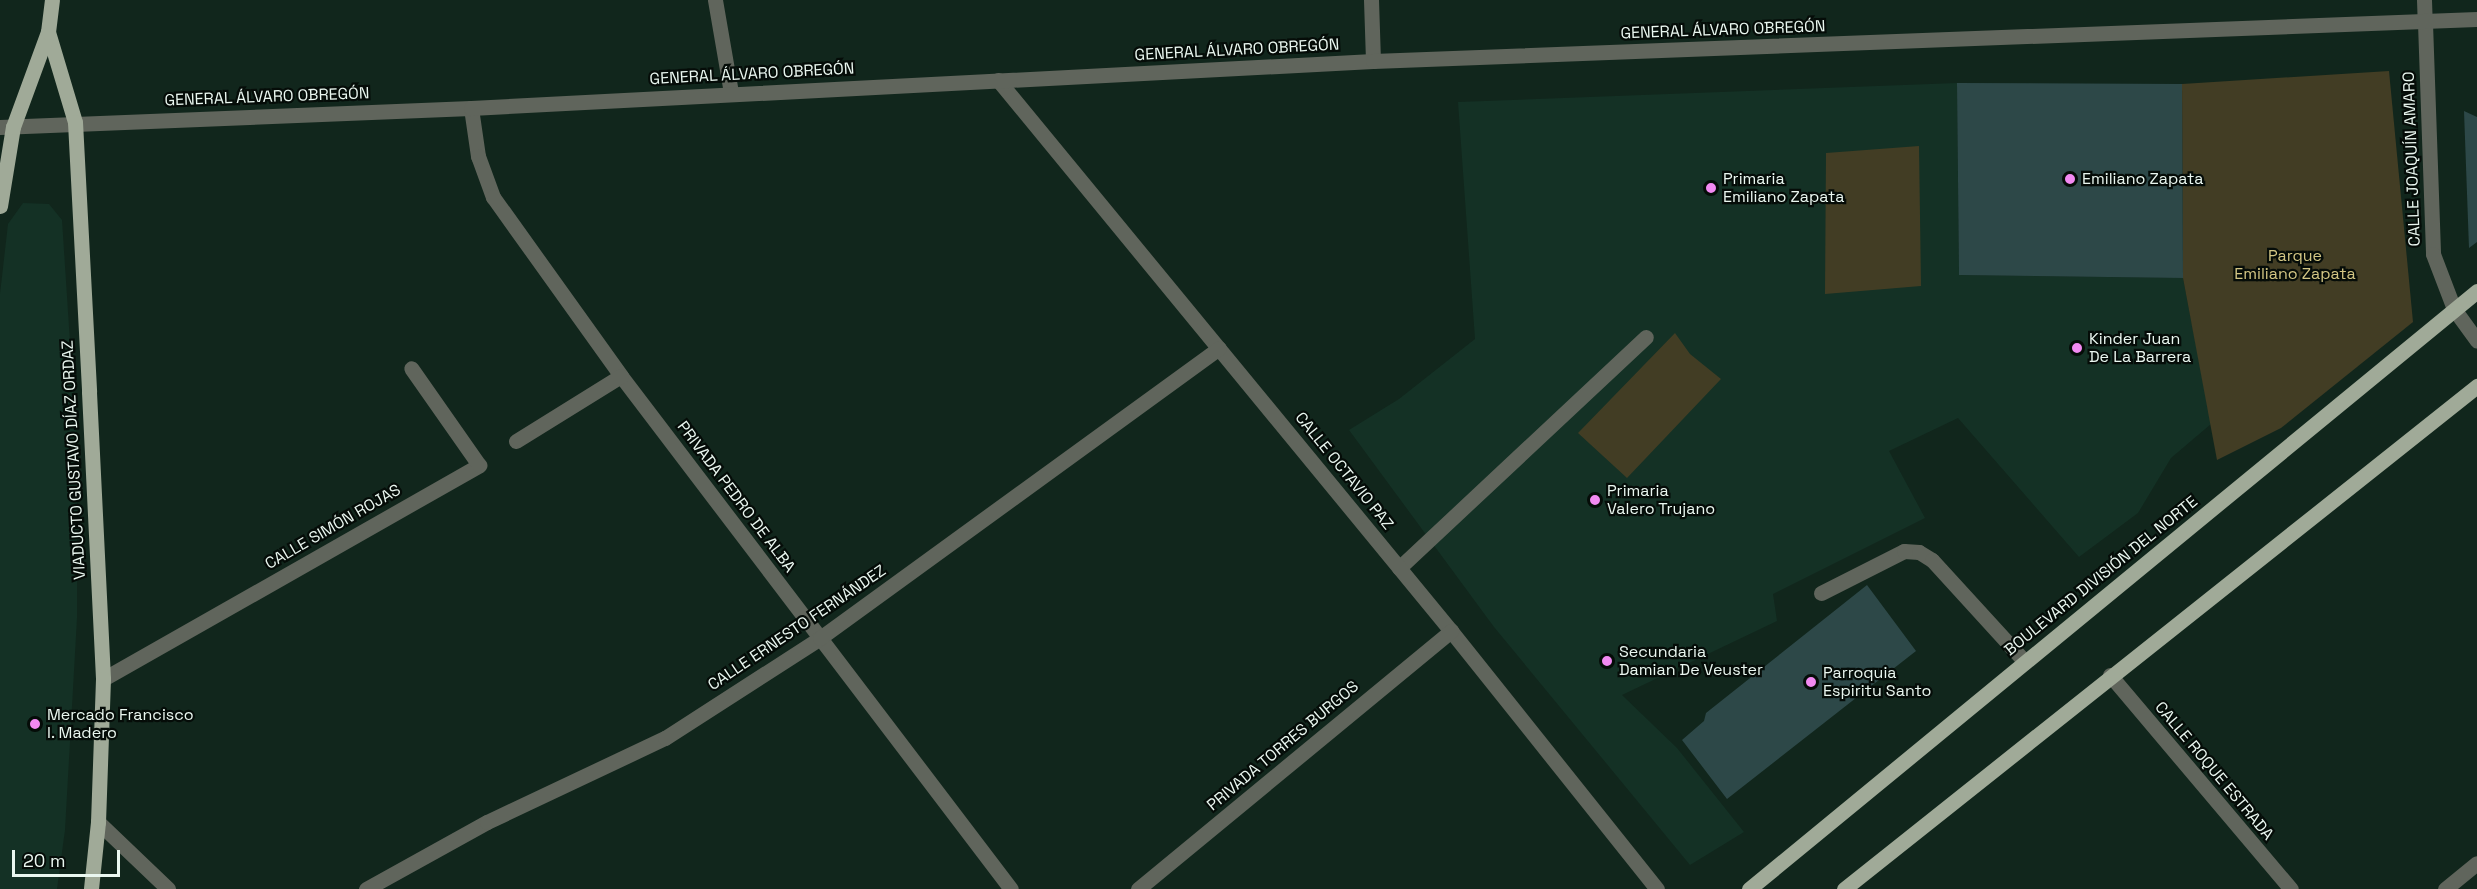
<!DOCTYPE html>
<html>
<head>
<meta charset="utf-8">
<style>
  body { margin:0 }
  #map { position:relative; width:2477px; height:889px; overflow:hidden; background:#11261c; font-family:"Space Grotesk",sans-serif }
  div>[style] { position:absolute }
  .built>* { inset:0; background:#143125 }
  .green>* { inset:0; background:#423d24 }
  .building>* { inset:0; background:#2d4848 }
  .service>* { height:15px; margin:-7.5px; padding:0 7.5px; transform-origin:7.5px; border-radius:7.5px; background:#60655c }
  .minor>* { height:15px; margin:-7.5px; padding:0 7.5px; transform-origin:7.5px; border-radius:7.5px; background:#60655c }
  .tertiary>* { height:15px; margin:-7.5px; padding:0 7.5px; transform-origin:7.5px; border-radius:7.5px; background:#60655c }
  .primary>* { height:15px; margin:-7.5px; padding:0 7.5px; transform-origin:7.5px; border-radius:7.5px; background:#a0aa98 }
  .dots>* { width:16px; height:16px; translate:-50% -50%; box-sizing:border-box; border:3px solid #050c08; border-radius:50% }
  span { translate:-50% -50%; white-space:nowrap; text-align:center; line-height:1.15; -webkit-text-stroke:4.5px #050c08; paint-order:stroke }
  .street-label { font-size:16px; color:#eaf7f0 }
  .poi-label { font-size:16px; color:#eaf7f0 }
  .left { translate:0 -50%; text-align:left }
  .park-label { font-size:16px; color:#d3c684 }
  .scale { position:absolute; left:12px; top:850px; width:108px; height:27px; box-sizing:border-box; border:3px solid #eaf7f0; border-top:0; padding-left:8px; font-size:18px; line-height:21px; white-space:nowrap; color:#eaf7f0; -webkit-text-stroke:4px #050c08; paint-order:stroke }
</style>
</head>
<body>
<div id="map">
  <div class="built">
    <i style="clip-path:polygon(1957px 83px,1959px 275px,2183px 278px,2211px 424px,2171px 458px,2138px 513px,2079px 557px,1958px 418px,1889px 451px,1925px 518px,1773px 594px,1777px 621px,1622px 695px,1677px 748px,1744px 832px,1690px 865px,1494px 627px,1349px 430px,1399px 399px,1475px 339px,1458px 102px)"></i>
    <i style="clip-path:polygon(23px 203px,49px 204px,62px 220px,77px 449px,77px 618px,65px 830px,57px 889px,0 889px,0 294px,8px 224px)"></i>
  </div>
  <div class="green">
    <i style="clip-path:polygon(2389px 71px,2413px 322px,2281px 428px,2217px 460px,2183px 278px,2182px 84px)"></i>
    <i style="clip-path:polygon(1919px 146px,1921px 286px,1825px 294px,1826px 153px)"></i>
    <i style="clip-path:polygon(1675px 333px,1690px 354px,1721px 379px,1627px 478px,1578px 433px)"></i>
  </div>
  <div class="building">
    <i style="clip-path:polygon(1957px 83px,2182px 84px,2183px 278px,1959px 275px)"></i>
    <i style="clip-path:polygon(2464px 111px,2477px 117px,2477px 242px,2469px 248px)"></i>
    <i style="clip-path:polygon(1867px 585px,1916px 651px,1727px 799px,1682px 740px,1704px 721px,1706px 713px)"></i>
  </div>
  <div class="service">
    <i style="left:1399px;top:568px;width:338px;rotate:-43.1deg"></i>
    <i style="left:1821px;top:593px;width:93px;rotate:-26.8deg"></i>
    <i style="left:1904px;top:551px;width:15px;rotate:4deg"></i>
    <i style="left:1919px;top:552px;width:15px;rotate:32deg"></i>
    <i style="left:1932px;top:560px;width:138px;rotate:47.6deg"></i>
  </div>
  <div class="minor">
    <i style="left:715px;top:0;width:94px;rotate:80.2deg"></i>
    <i style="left:1371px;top:0;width:61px;rotate:88.1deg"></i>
    <i style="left:2424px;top:0;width:23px;rotate:88deg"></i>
    <i style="left:998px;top:80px;width:713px;rotate:50.57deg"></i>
    <i style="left:1451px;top:631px;width:330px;rotate:51.4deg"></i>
    <i style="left:471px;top:108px;width:49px;rotate:81.7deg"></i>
    <i style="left:478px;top:156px;width:44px;rotate:69.9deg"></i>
    <i style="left:493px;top:197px;width:220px;rotate:54.4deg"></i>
    <i style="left:621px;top:376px;width:644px;rotate:52.76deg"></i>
    <i style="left:516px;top:441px;width:123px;rotate:-31.8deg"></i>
    <i style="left:2110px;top:675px;width:280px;rotate:49.8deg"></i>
    <i style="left:103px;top:679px;width:433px;rotate:-29.6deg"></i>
    <i style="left:479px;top:465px;width:118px;rotate:-125deg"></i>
    <i style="left:98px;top:822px;width:97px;rotate:43.7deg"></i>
    <i style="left:366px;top:889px;width:138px;rotate:-29deg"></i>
    <i style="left:487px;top:822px;width:197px;rotate:-25.3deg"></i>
    <i style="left:665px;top:738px;width:184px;rotate:-32.8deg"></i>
    <i style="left:820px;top:638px;width:493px;rotate:-36deg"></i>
    <i style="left:1138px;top:889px;width:406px;rotate:-39.5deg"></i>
    <i style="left:2445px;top:889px;width:41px;rotate:-39.1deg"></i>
  </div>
  <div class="tertiary">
    <i style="left:2425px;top:23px;width:231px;rotate:88deg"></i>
    <i style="left:2433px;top:254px;width:59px;rotate:69.1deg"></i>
    <i style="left:2454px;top:309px;width:39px;rotate:54deg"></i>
    <i style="left:0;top:127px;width:471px;rotate:-2.3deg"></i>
    <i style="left:471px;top:108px;width:903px;rotate:-2.98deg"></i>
    <i style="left:1373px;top:61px;width:1105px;rotate:-2.18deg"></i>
  </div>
  <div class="primary">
    <i style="left:48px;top:32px;width:94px;rotate:73.3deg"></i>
    <i style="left:75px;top:122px;width:270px;rotate:87deg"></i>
    <i style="left:89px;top:392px;width:287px;rotate:87.2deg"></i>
    <i style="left:103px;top:679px;width:143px;rotate:92deg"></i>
    <i style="left:98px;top:822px;width:67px;rotate:96deg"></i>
    <i style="left:0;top:206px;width:80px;rotate:-80.7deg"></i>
    <i style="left:13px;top:127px;width:101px;rotate:-69.8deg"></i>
    <i style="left:48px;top:32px;width:32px;rotate:-83deg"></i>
    <i style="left:1749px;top:889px;width:942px;rotate:-39.4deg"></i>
    <i style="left:1844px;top:889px;width:809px;rotate:-38.47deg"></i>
  </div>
  <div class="dots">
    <i style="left:2070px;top:179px;background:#f28af2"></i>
    <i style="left:1711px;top:188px;background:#f28af2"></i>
    <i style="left:2077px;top:348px;background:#f28af2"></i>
    <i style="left:1595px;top:500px;background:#f28af2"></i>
    <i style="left:1607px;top:661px;background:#f28af2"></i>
    <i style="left:1811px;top:682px;background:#f28af2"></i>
    <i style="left:35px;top:724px;background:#f28af2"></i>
  </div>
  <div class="street-label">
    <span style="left:1723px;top:30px;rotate:-2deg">GENERAL ÁLVARO OBREGÓN</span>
    <span style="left:1237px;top:50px;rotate:-3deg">GENERAL ÁLVARO OBREGÓN</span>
    <span style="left:752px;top:74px;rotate:-3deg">GENERAL ÁLVARO OBREGÓN</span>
    <span style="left:267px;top:97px;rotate:-2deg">GENERAL ÁLVARO OBREGÓN</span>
    <span style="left:2412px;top:159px;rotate:-92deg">CALLE JOAQUÍN AMARO</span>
    <span style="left:74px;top:460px;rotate:-93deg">VIADUCTO GUSTAVO DÍAZ ORDAZ</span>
    <span style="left:1344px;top:471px;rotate:51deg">CALLE OCTAVIO PAZ</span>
    <span style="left:736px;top:497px;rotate:53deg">PRIVADA PEDRO DE ALBA</span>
    <span style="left:333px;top:527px;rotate:-30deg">CALLE SIMÓN ROJAS</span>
    <span style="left:2101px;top:576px;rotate:-39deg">BOULEVARD DIVISIÓN DEL NORTE</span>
    <span style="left:797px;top:628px;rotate:-34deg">CALLE ERNESTO FERNÁNDEZ</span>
    <span style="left:1283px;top:746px;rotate:-40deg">PRIVADA TORRES BURGOS</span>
    <span style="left:2214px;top:771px;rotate:50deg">CALLE ROQUE ESTRADA</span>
  </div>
  <div class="poi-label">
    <span class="left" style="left:1723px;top:188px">Primaria<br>Emiliano Zapata</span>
    <span class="left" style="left:2082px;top:179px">Emiliano Zapata</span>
    <span class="left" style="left:2089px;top:348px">Kinder Juan<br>De La Barrera</span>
    <span class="left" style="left:1607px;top:500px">Primaria<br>Valero Trujano</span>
    <span class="left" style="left:1619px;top:661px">Secundaria<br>Damian De Veuster</span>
    <span class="left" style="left:1823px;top:682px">Parroquia<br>Espiritu Santo</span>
    <span class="left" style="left:47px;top:724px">Mercado Francisco<br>I. Madero</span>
  </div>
  <div class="park-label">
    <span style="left:2295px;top:265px">Parque<br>Emiliano Zapata</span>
  </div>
  <div class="scale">20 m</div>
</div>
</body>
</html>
